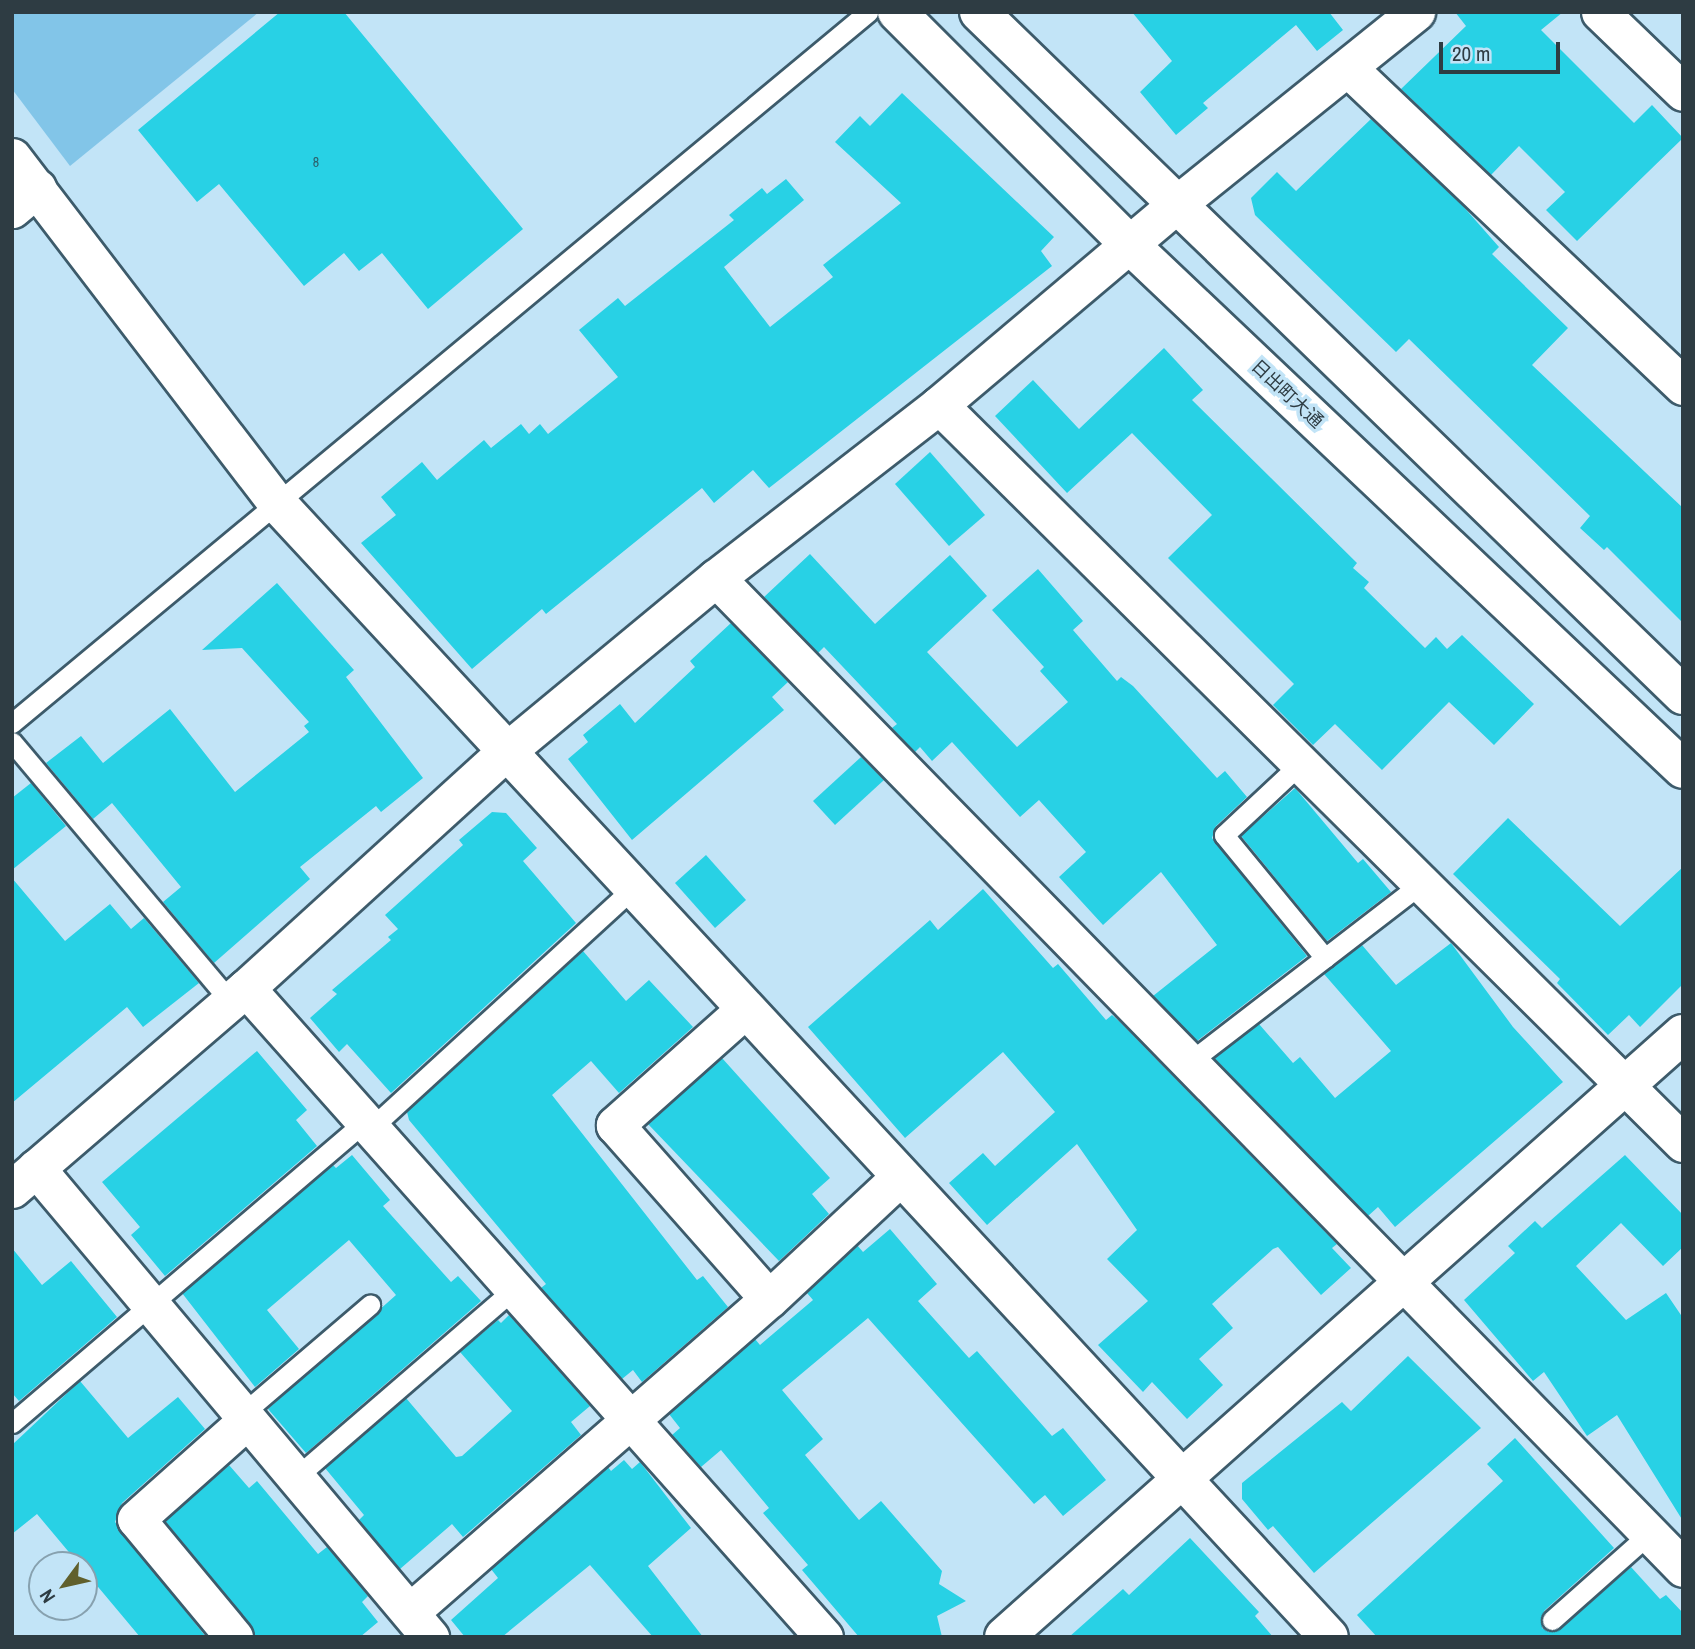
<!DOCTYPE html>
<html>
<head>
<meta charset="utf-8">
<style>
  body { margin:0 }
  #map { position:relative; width:1695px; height:1649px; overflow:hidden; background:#c2e4f7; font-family:"Archivo Narrow","Noto Sans JP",sans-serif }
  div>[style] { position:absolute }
  .green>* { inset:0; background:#82c5e8 }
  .building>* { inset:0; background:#28d1e5 }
  .roads { filter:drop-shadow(2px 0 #3d5b6b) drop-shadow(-2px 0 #3d5b6b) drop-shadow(0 2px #3d5b6b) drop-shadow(0 -2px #3d5b6b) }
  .lane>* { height:19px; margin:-9.5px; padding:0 9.5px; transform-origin:9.5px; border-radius:9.5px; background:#fff }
  .street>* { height:37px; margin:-18.5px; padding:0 18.5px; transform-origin:18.5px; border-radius:18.5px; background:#fff }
  .secondary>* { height:38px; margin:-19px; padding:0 19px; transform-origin:19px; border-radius:19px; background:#fff }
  span { translate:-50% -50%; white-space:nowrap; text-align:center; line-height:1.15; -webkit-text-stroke:7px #c2e4f7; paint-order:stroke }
  .number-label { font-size:14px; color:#2c616c }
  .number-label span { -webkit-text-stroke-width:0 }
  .street-label { font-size:18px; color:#2e3c43 }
  .frame { position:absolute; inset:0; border:14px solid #2e3c43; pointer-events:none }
  .north { position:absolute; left:28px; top:1551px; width:70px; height:70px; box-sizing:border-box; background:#c2e4f7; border:2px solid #87a1af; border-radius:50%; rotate:237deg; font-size:19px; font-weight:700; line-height:28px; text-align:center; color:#2e3c43 }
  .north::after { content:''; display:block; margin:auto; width:24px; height:32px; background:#60602d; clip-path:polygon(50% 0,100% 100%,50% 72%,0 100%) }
  .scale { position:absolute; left:1439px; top:42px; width:121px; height:32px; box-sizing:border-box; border:4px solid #2e3c43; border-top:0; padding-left:9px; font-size:21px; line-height:24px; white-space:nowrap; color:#2e3c43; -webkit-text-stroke:5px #c2e4f7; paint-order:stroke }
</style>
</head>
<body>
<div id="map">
  <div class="green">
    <i style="clip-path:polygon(12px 12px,259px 12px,70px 166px,12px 89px)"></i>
  </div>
  <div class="building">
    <i style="clip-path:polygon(280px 12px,344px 12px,523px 229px,428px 309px,382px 253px,359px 271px,344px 253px,304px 286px,219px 184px,197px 202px,138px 130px)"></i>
    <i style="clip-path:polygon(1132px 12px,1329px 12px,1343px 30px,1317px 51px,1296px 25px,1203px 103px,1208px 108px,1176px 135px,1140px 92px,1172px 61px)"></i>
    <i style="clip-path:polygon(1455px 12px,1563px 12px,1541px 30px,1634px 123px,1652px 105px,1683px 138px,1577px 241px,1546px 210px,1565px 192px,1519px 146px,1491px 175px,1401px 89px,1466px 26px)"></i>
    <i style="clip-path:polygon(902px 93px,1054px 237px,1041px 251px,1052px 266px,769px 488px,753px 470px,714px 503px,702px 488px,546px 614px,542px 609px,472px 669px,361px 543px,396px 515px,381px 497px,422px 462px,437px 480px,484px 440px,491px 448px,521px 424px,529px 434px,540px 424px,548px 434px,618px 377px,579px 330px,618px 298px,625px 306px,734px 220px,729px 215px,762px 188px,767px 194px,786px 179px,804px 200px,724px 267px,770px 327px,833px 277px,823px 265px,901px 203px,835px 142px,860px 116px,870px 126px)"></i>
    <i style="clip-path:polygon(1371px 119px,1462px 205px,1499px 247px,1492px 254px,1568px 328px,1532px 365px,1683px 508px,1683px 623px,1607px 547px,1604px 550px,1580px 528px,1590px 516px,1409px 339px,1396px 352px,1255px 215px,1251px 198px,1277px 172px,1296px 191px)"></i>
    <i style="clip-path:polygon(1164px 348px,1203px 390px,1192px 400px,1357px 563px,1353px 568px,1369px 582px,1364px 588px,1425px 648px,1436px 637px,1447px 649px,1462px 635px,1534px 704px,1494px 745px,1449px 702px,1382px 770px,1335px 724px,1313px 745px,1273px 705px,1294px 684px,1168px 558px,1212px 515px,1132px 433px,1067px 493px,995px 416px,1033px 380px,1079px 429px)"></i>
    <i style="clip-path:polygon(930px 452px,985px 515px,949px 546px,895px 484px)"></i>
    <i style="clip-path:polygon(810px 554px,875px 624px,950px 555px,987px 596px,927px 652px,1017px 747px,1068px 702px,1040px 671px,1044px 667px,992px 610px,1038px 569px,1083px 621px,1073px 630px,1117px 681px,1121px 677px,1133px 686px,1217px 778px,1225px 771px,1247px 797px,1216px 826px,1212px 838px,1307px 956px,1197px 1041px,1153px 996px,1217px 945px,1161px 872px,1103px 925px,1059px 877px,1086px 852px,1039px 800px,1020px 817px,952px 742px,932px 761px,920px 747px,915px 752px,892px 728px,897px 724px,824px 647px,818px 653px,764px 597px)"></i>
    <i style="clip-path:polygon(277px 583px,354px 670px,346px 677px,423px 778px,381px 812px,376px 806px,300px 867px,310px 879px,214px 963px,163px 902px,181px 887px,112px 803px,93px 819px,46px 763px,81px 736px,103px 763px,170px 709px,235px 792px,309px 732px,304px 726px,309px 722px,242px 648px,202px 650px)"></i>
    <i style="clip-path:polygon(731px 623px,788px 682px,772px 697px,784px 710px,632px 840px,568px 759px,588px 742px,583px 735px,620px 704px,635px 723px,695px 667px,690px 661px)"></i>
    <i style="clip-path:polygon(861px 757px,884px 780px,835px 825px,813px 801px)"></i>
    <i style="clip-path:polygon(31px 783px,66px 826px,12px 870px,12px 798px)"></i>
    <i style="clip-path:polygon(1295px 788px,1358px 863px,1363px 859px,1391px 892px,1327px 941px,1241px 836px)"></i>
    <i style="clip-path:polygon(492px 812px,506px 813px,537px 848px,523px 861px,576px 923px,391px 1093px,347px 1044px,339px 1052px,310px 1018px,337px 994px,332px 990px,391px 940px,388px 937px,398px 929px,385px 915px,463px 845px,459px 840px)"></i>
    <i style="clip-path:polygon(1508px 818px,1620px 926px,1683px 867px,1683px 984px,1640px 1027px,1629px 1015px,1608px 1035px,1557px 983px,1560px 979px,1453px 874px)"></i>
    <i style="clip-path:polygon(706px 855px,746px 900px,715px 928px,675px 883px)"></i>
    <i style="clip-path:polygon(12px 878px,65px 941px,110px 904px,131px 929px,144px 918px,199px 983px,143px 1027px,127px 1007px,12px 1103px)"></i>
    <i style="clip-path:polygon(983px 889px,1053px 968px,1058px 964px,1106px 1020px,1112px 1015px,1120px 1022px,1337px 1244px,1332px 1248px,1351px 1268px,1321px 1295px,1278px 1247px,1273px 1249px,1212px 1304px,1233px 1328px,1199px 1359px,1223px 1385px,1187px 1419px,1152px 1382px,1143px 1392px,1098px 1345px,1148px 1301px,1107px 1259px,1137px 1230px,1077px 1144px,987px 1225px,949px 1183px,983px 1153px,995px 1166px,1055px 1112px,1003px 1052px,905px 1138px,808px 1027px,930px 920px,938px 930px)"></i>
    <i style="clip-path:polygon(1451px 943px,1513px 1027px,1563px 1082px,1395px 1227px,1378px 1207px,1368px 1216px,1214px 1058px,1259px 1024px,1293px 1063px,1300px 1057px,1335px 1098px,1391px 1051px,1324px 974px,1362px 945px,1396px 985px)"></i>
    <i style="clip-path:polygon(583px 951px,626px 1001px,649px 980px,693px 1027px,619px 1093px,591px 1061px,552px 1095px,697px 1280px,703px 1276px,728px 1307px,642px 1382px,633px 1370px,622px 1379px,541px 1288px,546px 1284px,409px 1120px,407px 1112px)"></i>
    <i style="clip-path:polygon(257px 1051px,307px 1110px,296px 1120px,317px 1146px,165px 1276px,131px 1235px,140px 1227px,102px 1182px)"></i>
    <i style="clip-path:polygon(722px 1058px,830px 1178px,812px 1194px,829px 1214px,779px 1261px,648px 1124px)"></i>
    <i style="clip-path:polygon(352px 1155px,390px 1200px,383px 1206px,451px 1282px,458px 1276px,481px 1301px,306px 1453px,268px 1409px,396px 1295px,349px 1240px,267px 1310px,299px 1349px,255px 1387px,182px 1293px,333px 1165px,336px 1168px)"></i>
    <i style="clip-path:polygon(1625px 1155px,1683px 1215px,1683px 1247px,1663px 1266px,1621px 1223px,1576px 1266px,1626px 1320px,1666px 1293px,1683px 1318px,1683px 1521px,1617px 1415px,1587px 1436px,1544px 1372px,1533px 1381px,1464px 1300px,1515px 1253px,1508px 1246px,1535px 1221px,1542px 1228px)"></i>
    <i style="clip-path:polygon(890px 1229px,937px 1284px,918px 1301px,969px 1358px,977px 1351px,1052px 1436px,1063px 1428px,1106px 1480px,1063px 1516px,1045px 1495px,1034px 1504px,868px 1318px,782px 1390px,823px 1439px,805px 1455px,859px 1520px,881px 1501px,942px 1571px,939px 1584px,966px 1601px,937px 1616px,942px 1637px,859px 1637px,802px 1570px,808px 1565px,763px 1513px,769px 1508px,721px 1450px,701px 1467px,672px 1435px,680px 1428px,669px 1414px,755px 1339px,760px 1345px,813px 1300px,807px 1293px,857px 1245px,863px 1252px)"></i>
    <i style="clip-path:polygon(12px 1248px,42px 1285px,71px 1261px,117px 1317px,19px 1401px,12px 1393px)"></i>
    <i style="clip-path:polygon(509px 1315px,590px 1406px,571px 1422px,581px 1435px,463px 1537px,452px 1524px,400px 1569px,359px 1520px,364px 1515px,325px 1468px,406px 1398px,456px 1457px,462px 1456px,512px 1411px,460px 1352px,498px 1320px,501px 1323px)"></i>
    <i style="clip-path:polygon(1408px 1356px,1481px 1428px,1314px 1573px,1273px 1526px,1268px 1530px,1242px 1499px,1242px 1483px,1342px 1402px,1351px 1411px)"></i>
    <i style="clip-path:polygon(80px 1381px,128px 1438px,178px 1397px,205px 1429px,122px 1503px,115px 1522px,206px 1637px,140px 1637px,37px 1514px,12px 1534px,12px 1445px)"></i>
    <i style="clip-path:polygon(1515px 1438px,1614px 1548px,1544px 1611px,1542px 1628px,1549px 1632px,1560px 1629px,1631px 1567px,1660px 1599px,1666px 1595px,1683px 1613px,1683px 1637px,1377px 1637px,1357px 1615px,1503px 1481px,1487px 1464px)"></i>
    <i style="clip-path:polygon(624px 1460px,632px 1469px,640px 1462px,691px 1528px,648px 1566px,703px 1637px,653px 1637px,590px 1565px,502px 1637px,465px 1637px,451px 1620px,498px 1578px,491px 1569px,608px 1467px,611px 1471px)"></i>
    <i style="clip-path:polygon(229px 1465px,249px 1488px,257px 1481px,318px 1554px,327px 1547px,368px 1596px,362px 1602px,378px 1622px,360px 1637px,254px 1637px,250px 1624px,165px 1521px)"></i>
    <i style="clip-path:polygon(1190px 1538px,1259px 1612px,1255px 1616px,1273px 1637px,1069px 1637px,1123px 1589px,1129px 1595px)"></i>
  </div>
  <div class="roads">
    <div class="lane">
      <i style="left:12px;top:723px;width:1113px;rotate:-39.71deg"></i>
      <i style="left:12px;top:742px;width:339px;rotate:49.9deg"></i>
      <i style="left:1300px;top:764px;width:104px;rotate:136.9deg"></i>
      <i style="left:1224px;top:835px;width:159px;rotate:50.6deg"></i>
      <i style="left:1187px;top:1064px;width:295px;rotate:-37.6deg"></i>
      <i style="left:370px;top:1129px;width:357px;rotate:-42.5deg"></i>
      <i style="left:241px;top:1415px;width:170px;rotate:-40.5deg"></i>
      <i style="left:12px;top:1423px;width:463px;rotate:-40.5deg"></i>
      <i style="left:295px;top:1478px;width:288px;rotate:-40.8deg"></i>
      <i style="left:1552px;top:1620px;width:130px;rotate:-41.6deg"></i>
    </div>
    <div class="street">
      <i style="left:1600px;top:12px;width:115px;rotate:43.9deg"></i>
      <i style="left:1348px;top:68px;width:462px;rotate:43.5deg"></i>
      <i style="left:12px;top:157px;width:434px;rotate:52.6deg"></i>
      <i style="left:12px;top:209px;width:33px;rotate:-40deg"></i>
      <i style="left:939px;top:405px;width:1048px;rotate:44.77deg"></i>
      <i style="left:716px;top:578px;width:1384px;rotate:45.67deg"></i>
      <i style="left:246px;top:988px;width:869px;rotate:48.31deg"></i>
      <i style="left:744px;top:1010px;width:173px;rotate:138.3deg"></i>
      <i style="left:615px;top:1125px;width:232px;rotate:48.5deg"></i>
      <i style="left:36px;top:1168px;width:613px;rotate:49.97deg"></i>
      <i style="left:12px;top:1189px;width:308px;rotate:-40.7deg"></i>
      <i style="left:246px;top:988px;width:354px;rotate:-42.3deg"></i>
      <i style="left:508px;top:750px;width:270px;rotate:-39.6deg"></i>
      <i style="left:716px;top:578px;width:282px;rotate:-37.8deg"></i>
      <i style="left:939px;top:405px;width:312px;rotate:-40.2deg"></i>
      <i style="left:1177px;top:204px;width:307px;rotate:-38.8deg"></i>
      <i style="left:410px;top:1612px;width:476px;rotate:-41.1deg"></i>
      <i style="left:769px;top:1299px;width:179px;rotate:-43deg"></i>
      <i style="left:234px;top:1637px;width:153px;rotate:-129.7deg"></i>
      <i style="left:136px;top:1519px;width:147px;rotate:-41.7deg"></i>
    </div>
    <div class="secondary">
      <i style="left:897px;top:12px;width:328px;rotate:45deg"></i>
      <i style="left:1129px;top:244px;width:763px;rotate:43.46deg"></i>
      <i style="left:979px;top:12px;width:981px;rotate:44.13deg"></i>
      <i style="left:276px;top:502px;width:1548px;rotate:47.15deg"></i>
      <i style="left:1004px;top:1637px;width:908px;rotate:-41.61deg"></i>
    </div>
  </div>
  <div class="number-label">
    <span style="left:316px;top:162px">8</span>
  </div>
  <div class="street-label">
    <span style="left:1287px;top:394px;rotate:43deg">日出町大通</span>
  </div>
  <div class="frame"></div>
  <div class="north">N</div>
  <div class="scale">20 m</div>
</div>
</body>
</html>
